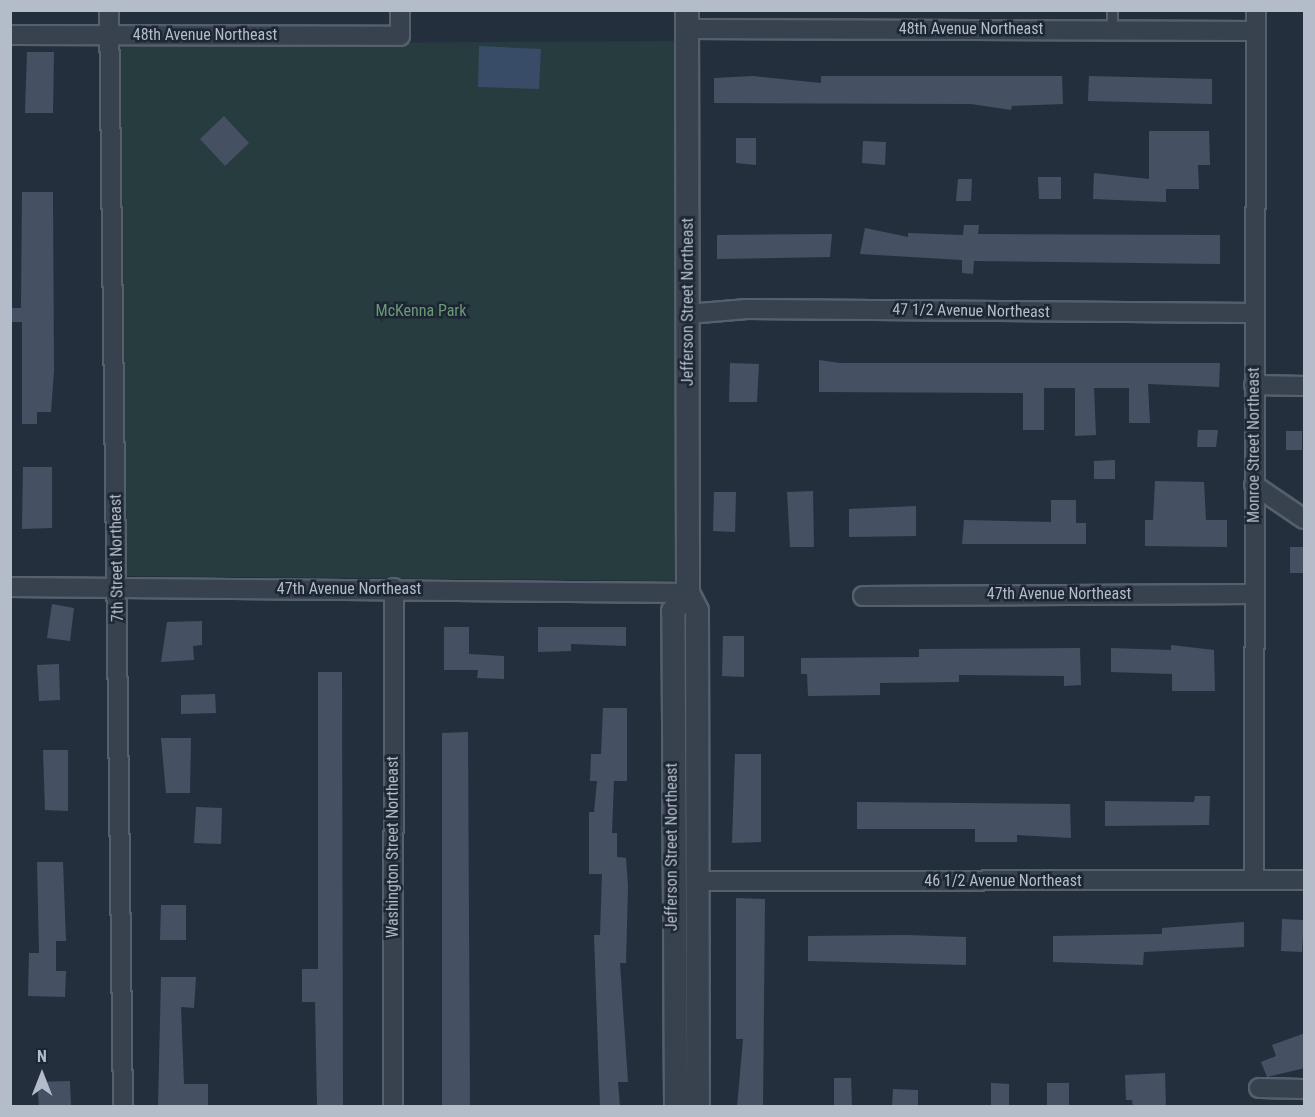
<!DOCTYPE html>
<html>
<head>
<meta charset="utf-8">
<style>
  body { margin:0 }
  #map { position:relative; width:1315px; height:1117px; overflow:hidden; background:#242f3e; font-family:"Roboto Condensed",sans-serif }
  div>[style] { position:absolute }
  .green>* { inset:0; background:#263c3f }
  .water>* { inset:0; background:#394c67 }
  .building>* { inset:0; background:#455162 }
  .roads { filter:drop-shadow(2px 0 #565f6c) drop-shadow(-2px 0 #565f6c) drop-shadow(0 2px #565f6c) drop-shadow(0 -2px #565f6c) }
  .service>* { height:9px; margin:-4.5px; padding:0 4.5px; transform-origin:4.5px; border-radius:4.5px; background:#38414e }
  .minor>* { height:18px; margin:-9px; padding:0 9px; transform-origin:9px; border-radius:9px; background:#38414e }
  .tertiary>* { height:22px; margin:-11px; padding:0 11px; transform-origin:11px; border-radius:11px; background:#38414e }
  span { translate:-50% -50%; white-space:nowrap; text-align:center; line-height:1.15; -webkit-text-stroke:5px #1d2633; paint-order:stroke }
  .street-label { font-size:16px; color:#b4bcc9 }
  .park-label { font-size:16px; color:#6b9a76 }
  .frame { position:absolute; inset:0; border:12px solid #b4bcc9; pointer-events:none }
  .north { position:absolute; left:12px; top:1045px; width:60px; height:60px; -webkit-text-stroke:4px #1d2633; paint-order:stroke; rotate:0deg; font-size:16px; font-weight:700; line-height:24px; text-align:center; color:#b4bcc9 }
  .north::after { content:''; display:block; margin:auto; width:21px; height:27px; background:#b4bcc9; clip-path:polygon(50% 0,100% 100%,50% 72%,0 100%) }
</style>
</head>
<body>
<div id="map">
  <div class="green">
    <i style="clip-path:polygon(687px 41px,692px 581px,127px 576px,119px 44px)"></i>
  </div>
  <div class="water">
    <i style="clip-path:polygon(479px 46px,541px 49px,539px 89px,478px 87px)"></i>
  </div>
  <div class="building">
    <i style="clip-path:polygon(27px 52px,54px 52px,53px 113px,25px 113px)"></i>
    <i style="clip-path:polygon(753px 76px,821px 83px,821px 76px,1062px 76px,1063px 104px,1012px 106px,1011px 110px,971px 104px,714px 103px,714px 78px)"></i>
    <i style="clip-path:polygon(1089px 76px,1212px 79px,1212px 104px,1088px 101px)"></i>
    <i style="clip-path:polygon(224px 116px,249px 143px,225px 166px,200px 139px)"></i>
    <i style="clip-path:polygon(1149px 131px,1209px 131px,1210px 165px,1198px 165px,1199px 189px,1166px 189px,1166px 202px,1093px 199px,1094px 173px,1149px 179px)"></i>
    <i style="clip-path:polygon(736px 138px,756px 138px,756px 165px,736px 163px)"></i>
    <i style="clip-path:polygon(863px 141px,886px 142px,885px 165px,862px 163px)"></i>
    <i style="clip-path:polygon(1038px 177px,1061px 177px,1061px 199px,1039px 199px)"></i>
    <i style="clip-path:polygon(958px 179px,972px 179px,971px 201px,956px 201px)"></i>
    <i style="clip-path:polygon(22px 192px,53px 192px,54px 371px,51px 412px,37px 412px,37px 424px,22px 424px,22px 322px,11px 322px,11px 308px,21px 308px)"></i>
    <i style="clip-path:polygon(964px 225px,979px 225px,978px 234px,1220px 235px,1220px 264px,974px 261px,973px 274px,962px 273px,962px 260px,860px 254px,865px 228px,908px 237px,908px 233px,963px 235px)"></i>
    <i style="clip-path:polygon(832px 234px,830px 257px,717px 259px,717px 235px)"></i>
    <i style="clip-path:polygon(819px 360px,840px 363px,1220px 363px,1219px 387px,1148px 384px,1150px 423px,1129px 423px,1129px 388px,1094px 388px,1096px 435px,1075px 436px,1075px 388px,1044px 388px,1044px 430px,1023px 430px,1023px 393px,819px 392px)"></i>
    <i style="clip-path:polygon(730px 363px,759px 364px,757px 402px,729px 402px)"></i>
    <i style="clip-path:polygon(1198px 430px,1218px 430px,1216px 447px,1197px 447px)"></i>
    <i style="clip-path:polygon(1286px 431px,1302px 431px,1302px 450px,1286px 450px)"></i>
    <i style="clip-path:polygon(1115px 460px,1115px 479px,1094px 479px,1094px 461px)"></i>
    <i style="clip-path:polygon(23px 467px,52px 467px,52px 528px,22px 529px)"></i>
    <i style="clip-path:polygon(1155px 481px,1204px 482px,1206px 520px,1227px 520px,1227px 547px,1145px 546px,1145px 520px,1153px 520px)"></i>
    <i style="clip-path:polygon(813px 491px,814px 547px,790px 547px,787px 492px)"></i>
    <i style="clip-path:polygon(714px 492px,736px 492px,735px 532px,713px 531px)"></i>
    <i style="clip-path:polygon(1051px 500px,1076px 500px,1076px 523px,1086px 523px,1086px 544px,962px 544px,964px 520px,1051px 522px)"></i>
    <i style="clip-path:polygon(916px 506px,916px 536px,849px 537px,849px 509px)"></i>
    <i style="clip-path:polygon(1290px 547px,1305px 547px,1305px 573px,1290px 573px)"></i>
    <i style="clip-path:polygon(52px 604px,74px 608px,70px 641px,47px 638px)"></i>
    <i style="clip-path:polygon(202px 621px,202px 645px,193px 646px,194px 660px,161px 662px,167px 622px)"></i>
    <i style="clip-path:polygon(444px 627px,469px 627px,469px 654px,504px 656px,504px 679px,477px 678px,478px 670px,444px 670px)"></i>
    <i style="clip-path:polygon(538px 627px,626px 627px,626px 646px,571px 644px,571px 651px,538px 652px)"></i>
    <i style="clip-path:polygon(723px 636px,744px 636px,744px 677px,722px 676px)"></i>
    <i style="clip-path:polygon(1171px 645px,1214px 650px,1215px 691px,1172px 691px,1172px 674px,1111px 672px,1111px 648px,1171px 650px)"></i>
    <i style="clip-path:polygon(1080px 648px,1081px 685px,1064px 686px,1064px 676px,959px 675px,959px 682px,880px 683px,880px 695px,808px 696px,807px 674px,801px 674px,801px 658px,919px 657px,919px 649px)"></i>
    <i style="clip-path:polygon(59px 664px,60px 700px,39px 701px,37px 665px)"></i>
    <i style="clip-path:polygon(318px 672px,342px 672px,343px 1107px,317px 1107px,315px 1002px,302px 1002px,302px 969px,318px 969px)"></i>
    <i style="clip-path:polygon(215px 694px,216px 713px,181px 714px,181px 695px)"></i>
    <i style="clip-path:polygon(603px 708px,627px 708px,627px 781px,614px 781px,612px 833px,617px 833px,617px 857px,626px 858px,628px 886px,626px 963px,620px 963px,628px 1082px,618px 1082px,620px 1107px,600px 1107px,594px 935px,600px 935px,602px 874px,589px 874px,589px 812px,594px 812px,597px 781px,590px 781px,591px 754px,601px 754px)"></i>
    <i style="clip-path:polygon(468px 732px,470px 1107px,442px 1107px,442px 733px)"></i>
    <i style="clip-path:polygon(161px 738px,191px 738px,190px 793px,166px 793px)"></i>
    <i style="clip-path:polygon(43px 750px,68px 750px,68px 811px,45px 810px)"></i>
    <i style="clip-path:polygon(735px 754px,761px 754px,761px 842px,732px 843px)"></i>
    <i style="clip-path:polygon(1195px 796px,1210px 796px,1209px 825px,1105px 826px,1105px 801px,1194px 802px)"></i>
    <i style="clip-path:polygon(857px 802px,1070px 804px,1071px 838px,1017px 835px,1017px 842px,975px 842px,975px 829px,857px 829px)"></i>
    <i style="clip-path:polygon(196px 807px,222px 808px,221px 844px,194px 843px)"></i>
    <i style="clip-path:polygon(37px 862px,63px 862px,66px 941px,56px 941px,56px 971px,66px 971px,65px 997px,28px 996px,29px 953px,39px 953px)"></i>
    <i style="clip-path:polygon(736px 898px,765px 899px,763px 1107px,737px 1107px,743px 1039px,736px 1039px)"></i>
    <i style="clip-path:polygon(161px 905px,186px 905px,186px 940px,160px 940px)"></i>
    <i style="clip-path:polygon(1282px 919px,1304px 920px,1302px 952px,1281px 951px)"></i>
    <i style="clip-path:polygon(1244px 922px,1244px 947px,1144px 952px,1143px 965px,1053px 962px,1053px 936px,1162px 934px,1162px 928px)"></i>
    <i style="clip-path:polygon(906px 935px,966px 937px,966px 965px,808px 961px,808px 936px)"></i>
    <i style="clip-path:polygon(161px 977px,196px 977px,194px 1008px,181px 1007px,184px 1084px,208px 1084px,208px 1107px,158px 1107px)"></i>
    <i style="clip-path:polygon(1305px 1033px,1305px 1068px,1267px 1077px,1261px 1062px,1276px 1056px,1272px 1045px)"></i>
    <i style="clip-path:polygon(1165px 1073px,1166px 1107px,1133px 1107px,1132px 1100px,1126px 1100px,1125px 1075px)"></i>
    <i style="clip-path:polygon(834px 1078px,851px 1078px,852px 1107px,834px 1107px)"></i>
    <i style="clip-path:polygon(70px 1081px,71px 1105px,39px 1106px,37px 1082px)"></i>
    <i style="clip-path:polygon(991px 1083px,1009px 1084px,1009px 1107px,991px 1107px)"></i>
    <i style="clip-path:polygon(1047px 1083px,1069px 1083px,1069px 1106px,1047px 1106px)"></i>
    <i style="clip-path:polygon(893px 1089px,918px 1090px,918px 1107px,892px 1107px)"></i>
  </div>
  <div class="roads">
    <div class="service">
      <i style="left:1112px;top:30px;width:20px;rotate:-90deg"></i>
    </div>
    <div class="minor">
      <i style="left:109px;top:10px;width:1096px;rotate:89.27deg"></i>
      <i style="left:687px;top:29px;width:569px;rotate:0.2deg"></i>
      <i style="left:10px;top:35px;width:390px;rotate:0.1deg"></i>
      <i style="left:400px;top:36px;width:26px;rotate:-90deg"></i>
      <i style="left:688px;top:314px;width:59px;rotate:-4.8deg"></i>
      <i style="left:747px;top:309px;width:507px;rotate:0.45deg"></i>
      <i style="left:1254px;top:385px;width:50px;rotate:1.1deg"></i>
      <i style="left:1254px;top:485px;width:60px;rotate:34.2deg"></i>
      <i style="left:10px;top:587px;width:678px;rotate:0.51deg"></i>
      <i style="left:863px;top:596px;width:391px;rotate:-0.3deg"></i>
      <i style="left:1254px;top:880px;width:870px;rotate:-89.87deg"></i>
      <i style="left:701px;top:881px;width:603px;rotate:-0.1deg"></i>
      <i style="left:1259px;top:1088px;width:45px;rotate:1.3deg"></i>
      <i style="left:393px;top:1106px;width:518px;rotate:-89.89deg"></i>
    </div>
    <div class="tertiary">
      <i style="left:687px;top:10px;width:583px;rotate:89.9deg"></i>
      <i style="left:688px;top:593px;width:20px;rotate:63deg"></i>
      <i style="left:697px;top:611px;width:495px;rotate:89.9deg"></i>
      <i style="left:676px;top:1106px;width:495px;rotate:-90.3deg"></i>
      <i style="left:673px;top:611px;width:23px;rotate:-50deg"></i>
    </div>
  </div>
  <div class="street-label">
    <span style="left:971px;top:29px">48th Avenue Northeast</span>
    <span style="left:205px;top:35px">48th Avenue Northeast</span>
    <span style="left:688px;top:302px;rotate:-90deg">Jefferson Street Northeast</span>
    <span style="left:971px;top:311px;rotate:1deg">47 1/2 Avenue Northeast</span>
    <span style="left:1254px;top:445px;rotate:-90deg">Monroe Street Northeast</span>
    <span style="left:117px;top:558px;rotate:-91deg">7th Street Northeast</span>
    <span style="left:349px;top:589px">47th Avenue Northeast</span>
    <span style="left:1059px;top:594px">47th Avenue Northeast</span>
    <span style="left:393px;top:847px;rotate:-90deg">Washington Street Northeast</span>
    <span style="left:672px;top:847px;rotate:-90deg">Jefferson Street Northeast</span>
    <span style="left:1003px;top:881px">46 1/2 Avenue Northeast</span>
  </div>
  <div class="park-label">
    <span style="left:421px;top:311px">McKenna Park</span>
  </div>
  <div class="frame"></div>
  <div class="north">N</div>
</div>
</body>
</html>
